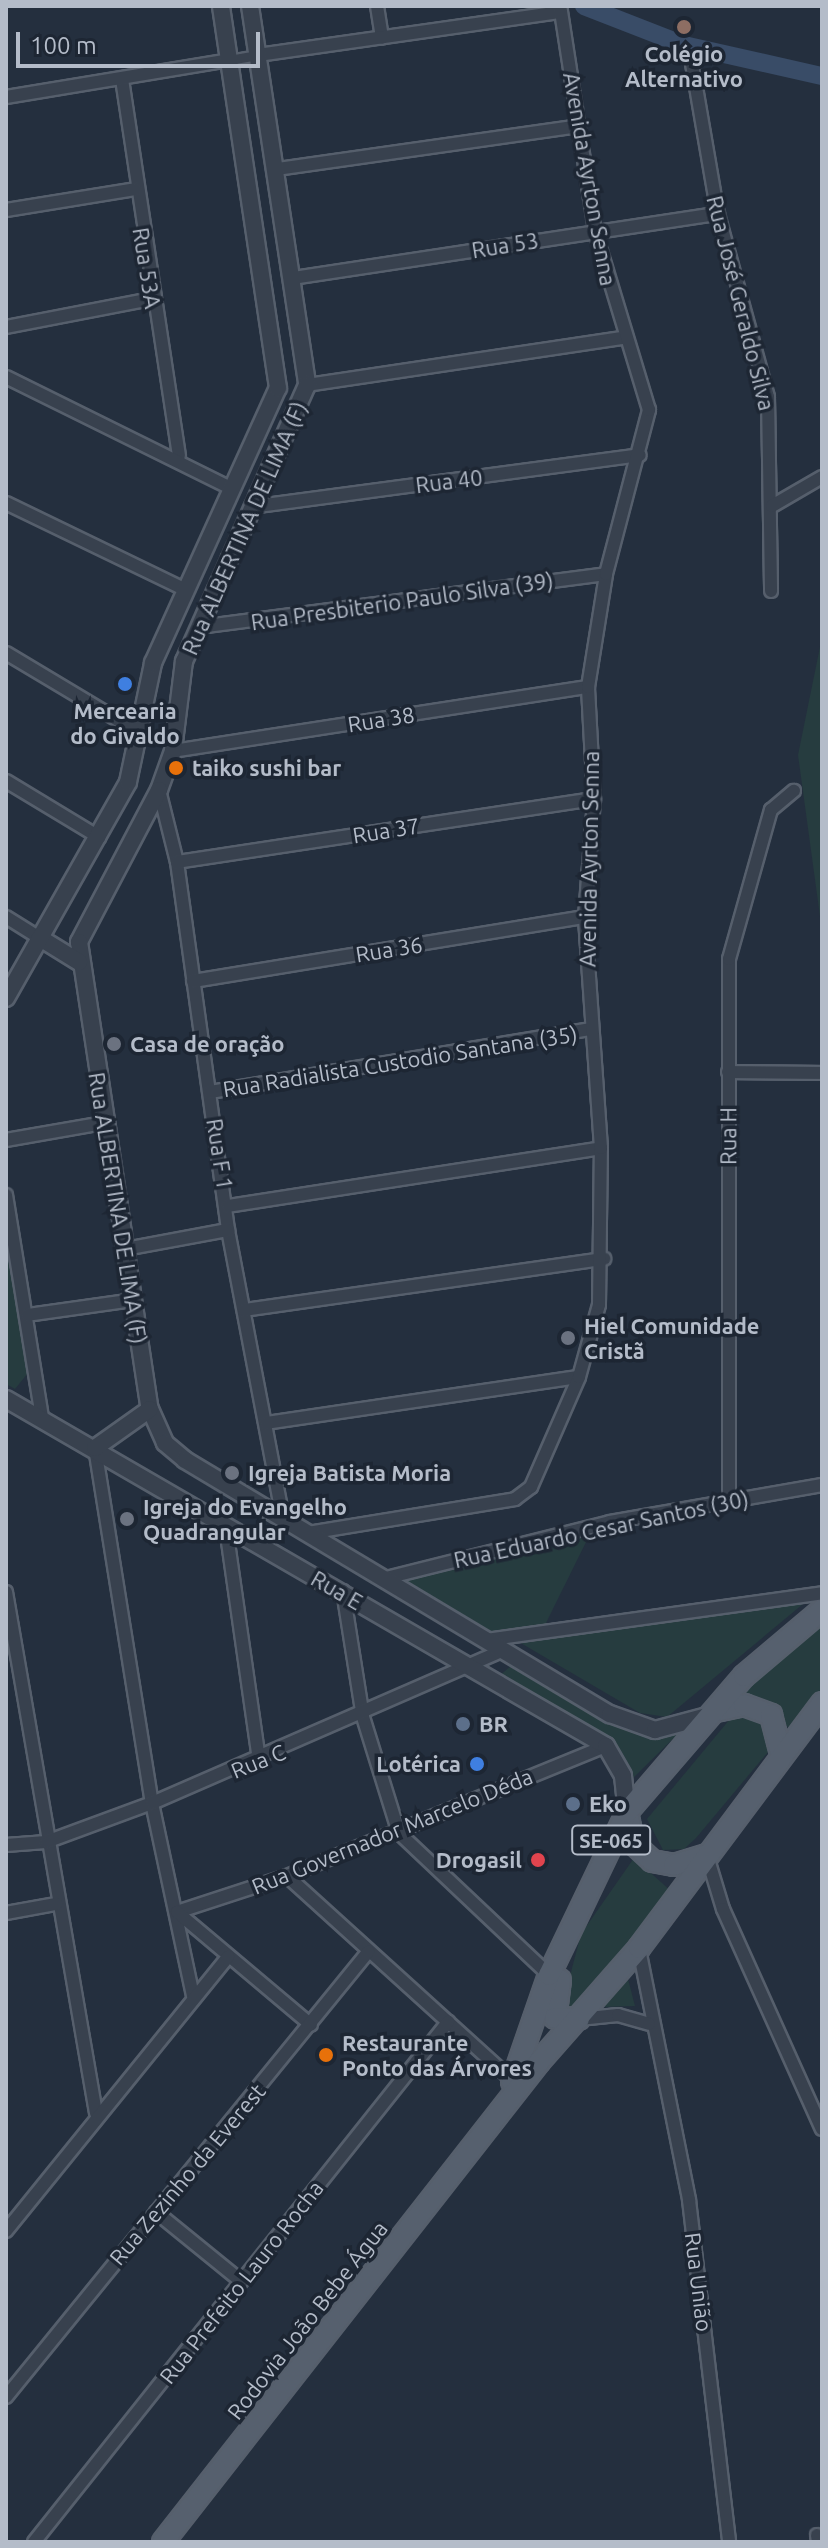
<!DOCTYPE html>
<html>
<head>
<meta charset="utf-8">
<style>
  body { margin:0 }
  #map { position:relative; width:828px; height:2548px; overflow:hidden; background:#242f3e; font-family:Ubuntu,sans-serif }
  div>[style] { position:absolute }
  .green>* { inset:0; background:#263c3f }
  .canal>* { height:18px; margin:-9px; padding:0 9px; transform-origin:9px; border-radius:9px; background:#394c67 }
  .roads { filter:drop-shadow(2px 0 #565f6c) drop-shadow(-2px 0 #565f6c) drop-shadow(0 2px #565f6c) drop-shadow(0 -2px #565f6c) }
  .pedestrian>* { height:9px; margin:-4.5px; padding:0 4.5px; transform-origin:4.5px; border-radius:4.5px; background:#38414e }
  .minor>* { height:12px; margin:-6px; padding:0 6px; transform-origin:6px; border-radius:6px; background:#38414e }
  .tertiary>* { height:16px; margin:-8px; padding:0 8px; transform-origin:8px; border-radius:8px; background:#38414e }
  .primary>* { height:20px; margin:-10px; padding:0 10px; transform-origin:10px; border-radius:10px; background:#56606e }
  .dots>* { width:22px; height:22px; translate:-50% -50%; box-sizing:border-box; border:4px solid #1d2633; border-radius:50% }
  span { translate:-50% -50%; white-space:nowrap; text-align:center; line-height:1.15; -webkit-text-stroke:7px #1d2633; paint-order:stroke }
  .shield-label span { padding:2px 6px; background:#1d2633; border:2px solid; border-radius:6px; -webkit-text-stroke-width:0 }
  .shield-label { font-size:20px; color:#b4bcc9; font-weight:700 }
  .poi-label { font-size:22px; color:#b4bcc9; font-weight:700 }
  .left { translate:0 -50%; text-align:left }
  .right { translate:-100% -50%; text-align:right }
  .street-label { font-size:22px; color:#b4bcc9 }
  .frame { position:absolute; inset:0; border:8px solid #b4bcc9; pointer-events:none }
  .scale { position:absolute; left:16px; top:32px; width:244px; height:36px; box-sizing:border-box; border:4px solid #b4bcc9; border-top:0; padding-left:10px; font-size:24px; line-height:28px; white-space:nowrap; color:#b4bcc9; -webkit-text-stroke:6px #1d2633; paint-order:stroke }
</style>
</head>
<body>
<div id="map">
  <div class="green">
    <i style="clip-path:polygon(822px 637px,822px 931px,798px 755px)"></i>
    <i style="clip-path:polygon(6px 1232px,28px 1373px,15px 1389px,6px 1384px)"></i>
    <i style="clip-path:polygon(589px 1536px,545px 1625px,494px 1633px,404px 1581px)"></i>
    <i style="clip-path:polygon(809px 1599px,667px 1717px,640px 1713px,519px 1642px)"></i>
    <i style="clip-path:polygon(822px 1627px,822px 1690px,789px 1729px,772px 1704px,737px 1699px,784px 1652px)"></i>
    <i style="clip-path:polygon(512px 1665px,645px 1737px,686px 1726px,629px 1782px,615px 1745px,498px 1677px)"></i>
    <i style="clip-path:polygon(735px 1713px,771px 1724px,773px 1746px,696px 1838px,684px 1849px,663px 1850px,647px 1819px)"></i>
    <i style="clip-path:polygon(634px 1858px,672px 1892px,579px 2009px,571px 2010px,565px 1995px,581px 1934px)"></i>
    <i style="clip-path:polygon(628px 1979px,635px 2006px,602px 2007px)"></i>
  </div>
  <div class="canal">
    <i style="left:584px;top:6px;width:107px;rotate:21.3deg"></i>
    <i style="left:684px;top:45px;width:141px;rotate:12.7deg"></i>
  </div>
  <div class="roads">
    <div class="pedestrian">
      <i style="left:229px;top:60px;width:29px;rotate:-10deg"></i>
    </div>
    <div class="minor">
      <i style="left:377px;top:6px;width:32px;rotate:81deg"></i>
      <i style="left:258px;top:55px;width:306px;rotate:-8.1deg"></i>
      <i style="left:692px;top:64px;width:152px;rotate:80.2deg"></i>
      <i style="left:718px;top:214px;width:190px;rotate:74.7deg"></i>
      <i style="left:768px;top:397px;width:194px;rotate:89.1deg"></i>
      <i style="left:122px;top:79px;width:381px;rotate:81.4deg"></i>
      <i style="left:6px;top:97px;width:226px;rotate:-9.4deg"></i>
      <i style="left:277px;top:169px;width:304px;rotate:-8.1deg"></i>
      <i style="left:6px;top:210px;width:131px;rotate:-9.2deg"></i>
      <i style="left:293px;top:278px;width:430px;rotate:-8.6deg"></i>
      <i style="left:6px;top:327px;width:149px;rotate:-10.9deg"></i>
      <i style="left:6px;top:377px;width:253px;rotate:26.3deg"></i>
      <i style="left:307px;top:385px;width:319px;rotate:-8.5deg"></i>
      <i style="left:6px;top:503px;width:198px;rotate:25.8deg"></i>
      <i style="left:258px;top:506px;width:385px;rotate:-7.6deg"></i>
      <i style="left:772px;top:506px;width:58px;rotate:-30.1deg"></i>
      <i style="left:199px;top:627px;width:410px;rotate:-7.4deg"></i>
      <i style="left:6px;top:653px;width:160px;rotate:30.9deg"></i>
      <i style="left:173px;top:751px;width:420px;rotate:-8.8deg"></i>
      <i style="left:6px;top:781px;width:109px;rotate:31.1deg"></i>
      <i style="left:159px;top:790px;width:74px;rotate:76deg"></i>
      <i style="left:177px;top:862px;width:372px;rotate:82.1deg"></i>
      <i style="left:228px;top:1230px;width:292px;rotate:79.2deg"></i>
      <i style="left:177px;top:862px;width:422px;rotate:-8.6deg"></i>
      <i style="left:6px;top:917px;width:40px;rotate:32deg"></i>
      <i style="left:193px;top:981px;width:397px;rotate:-9.3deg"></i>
      <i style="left:728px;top:1072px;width:94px;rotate:0.6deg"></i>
      <i style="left:210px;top:1092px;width:385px;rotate:-9.4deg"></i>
      <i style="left:6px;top:1140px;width:98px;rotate:-9.9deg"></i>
      <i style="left:6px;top:1195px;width:225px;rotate:80.8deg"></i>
      <i style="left:228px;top:1206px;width:377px;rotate:-8.8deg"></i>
      <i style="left:125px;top:1249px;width:105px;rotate:-10.5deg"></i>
      <i style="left:244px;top:1310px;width:364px;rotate:-8.1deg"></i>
      <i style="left:27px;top:1315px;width:108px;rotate:-8deg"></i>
      <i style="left:266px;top:1423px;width:316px;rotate:-8.4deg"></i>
      <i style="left:95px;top:1448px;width:360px;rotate:80.9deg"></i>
      <i style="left:152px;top:1803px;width:197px;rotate:78deg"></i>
      <i style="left:729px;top:1499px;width:540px;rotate:-90deg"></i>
      <i style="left:729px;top:959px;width:155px;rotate:-74.3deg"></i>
      <i style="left:771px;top:810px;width:30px;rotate:-40deg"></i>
      <i style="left:226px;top:1528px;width:235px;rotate:81.9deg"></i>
      <i style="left:308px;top:1533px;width:210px;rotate:-9.3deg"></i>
      <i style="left:515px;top:1499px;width:20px;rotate:-37deg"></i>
      <i style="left:531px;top:1487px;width:120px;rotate:-66.4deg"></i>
      <i style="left:579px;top:1377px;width:75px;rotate:-74.5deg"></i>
      <i style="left:599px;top:1305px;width:157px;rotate:-89.3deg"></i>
      <i style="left:601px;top:1148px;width:232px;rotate:-94deg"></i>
      <i style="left:585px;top:917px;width:118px;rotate:-85.6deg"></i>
      <i style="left:594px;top:799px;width:112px;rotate:-93.1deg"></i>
      <i style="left:588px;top:687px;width:114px;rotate:-80.9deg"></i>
      <i style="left:606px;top:574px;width:170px;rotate:-75.3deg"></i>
      <i style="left:649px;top:410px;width:187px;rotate:-106.8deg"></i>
      <i style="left:595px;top:231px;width:228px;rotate:-98.8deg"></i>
      <i style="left:382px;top:1579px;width:235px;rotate:-14deg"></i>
      <i style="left:610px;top:1522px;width:215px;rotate:-9.9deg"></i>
      <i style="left:343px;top:1591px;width:128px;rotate:81deg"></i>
      <i style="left:363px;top:1717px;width:121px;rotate:72.8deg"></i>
      <i style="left:399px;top:1833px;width:207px;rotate:43.4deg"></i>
      <i style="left:6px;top:1592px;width:529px;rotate:80.2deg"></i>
      <i style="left:485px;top:1640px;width:340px;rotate:-7.9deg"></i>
      <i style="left:6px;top:1845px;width:40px;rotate:-4.3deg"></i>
      <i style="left:46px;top:1842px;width:113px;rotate:-20.2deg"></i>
      <i style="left:152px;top:1803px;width:382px;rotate:-23.5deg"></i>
      <i style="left:707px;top:1856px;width:55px;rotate:73.2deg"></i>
      <i style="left:723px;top:1909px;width:241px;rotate:65.8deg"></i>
      <i style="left:287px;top:1876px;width:305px;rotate:42.2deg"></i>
      <i style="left:177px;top:1912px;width:116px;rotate:-18.1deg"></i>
      <i style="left:287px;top:1876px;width:344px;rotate:-22.2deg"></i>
      <i style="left:177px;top:1912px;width:175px;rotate:40.1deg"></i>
      <i style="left:6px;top:1913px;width:51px;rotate:-10.2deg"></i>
      <i style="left:639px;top:1949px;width:256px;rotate:78.7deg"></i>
      <i style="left:689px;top:2200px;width:344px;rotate:83.3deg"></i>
      <i style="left:579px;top:2019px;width:39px;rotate:-6deg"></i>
      <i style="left:618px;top:2015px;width:32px;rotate:16deg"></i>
      <i style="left:156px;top:2212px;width:109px;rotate:39.1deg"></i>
      <i style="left:6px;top:2231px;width:353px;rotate:-51deg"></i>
      <i style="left:6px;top:2397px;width:574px;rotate:-50.87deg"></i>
      <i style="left:817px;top:2535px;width:7px;rotate:82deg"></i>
      <i style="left:34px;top:2542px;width:665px;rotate:-51.47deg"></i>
    </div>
    <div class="tertiary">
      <i style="left:250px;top:6px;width:383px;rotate:81.4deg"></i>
      <i style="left:307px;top:385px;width:302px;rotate:114deg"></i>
      <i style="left:184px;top:661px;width:91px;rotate:97deg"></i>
      <i style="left:173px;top:751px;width:41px;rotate:109.7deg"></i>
      <i style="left:159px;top:790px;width:172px;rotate:117.8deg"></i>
      <i style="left:79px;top:942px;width:472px;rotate:81.4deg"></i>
      <i style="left:150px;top:1409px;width:37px;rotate:66deg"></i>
      <i style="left:165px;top:1443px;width:26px;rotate:40deg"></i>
      <i style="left:185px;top:1460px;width:495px;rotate:30.9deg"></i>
      <i style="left:610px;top:1714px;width:48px;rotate:19.6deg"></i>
      <i style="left:655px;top:1730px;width:58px;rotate:-15deg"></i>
      <i style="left:40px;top:938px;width:46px;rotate:31.6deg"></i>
      <i style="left:6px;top:998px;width:248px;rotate:-60.5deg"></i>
      <i style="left:128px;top:782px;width:122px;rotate:-78.1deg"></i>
      <i style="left:153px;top:663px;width:302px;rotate:-65.6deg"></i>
      <i style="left:278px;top:388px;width:386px;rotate:-98.5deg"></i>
      <i style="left:6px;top:1399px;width:693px;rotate:30.04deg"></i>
      <i style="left:606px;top:1746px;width:34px;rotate:60deg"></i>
      <i style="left:623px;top:1776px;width:36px;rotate:84deg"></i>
      <i style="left:95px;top:1448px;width:67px;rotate:-35.3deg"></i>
    </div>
    <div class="primary">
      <i style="left:716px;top:1711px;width:29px;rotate:-12deg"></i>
      <i style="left:744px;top:1705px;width:29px;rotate:20deg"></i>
      <i style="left:771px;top:1715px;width:40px;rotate:75.6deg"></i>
      <i style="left:627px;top:1812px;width:33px;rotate:78deg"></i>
      <i style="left:634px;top:1844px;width:25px;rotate:43deg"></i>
      <i style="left:652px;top:1861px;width:22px;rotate:10deg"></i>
      <i style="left:674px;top:1865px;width:34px;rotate:-17deg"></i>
      <i style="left:560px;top:1980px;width:38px;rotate:97deg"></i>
      <i style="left:555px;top:2018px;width:24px;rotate:2deg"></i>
      <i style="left:512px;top:2082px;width:113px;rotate:-70.9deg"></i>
      <i style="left:549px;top:1975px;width:181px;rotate:-64.4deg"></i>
      <i style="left:627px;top:1812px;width:179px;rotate:-49.3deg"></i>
      <i style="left:744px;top:1676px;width:102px;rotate:-40.2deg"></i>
      <i style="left:163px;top:2542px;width:610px;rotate:-51.93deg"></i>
      <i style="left:539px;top:2062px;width:152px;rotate:-48.7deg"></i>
      <i style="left:639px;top:1948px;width:306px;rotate:-53.2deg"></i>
    </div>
  </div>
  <div class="dots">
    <i style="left:684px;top:27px;background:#8d6e63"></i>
    <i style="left:125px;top:684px;background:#3f7fe0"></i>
    <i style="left:176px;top:768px;background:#e8710a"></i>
    <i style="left:114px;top:1044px;background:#6b7280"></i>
    <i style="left:568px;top:1338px;background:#6b7280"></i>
    <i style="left:232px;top:1473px;background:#6b7280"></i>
    <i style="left:127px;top:1519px;background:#6b7280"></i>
    <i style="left:463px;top:1724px;background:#5c6f8a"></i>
    <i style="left:477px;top:1764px;background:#3f7fe0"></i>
    <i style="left:573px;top:1804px;background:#5c6f8a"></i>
    <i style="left:538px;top:1860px;background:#e0444e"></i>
    <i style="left:326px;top:2055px;background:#e8710a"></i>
  </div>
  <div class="shield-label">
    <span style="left:611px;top:1840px">SE-065</span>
  </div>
  <div class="poi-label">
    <span style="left:684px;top:66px">Colégio<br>Alternativo</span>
    <span style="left:125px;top:723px">Mercearia<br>do Givaldo</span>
    <span class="left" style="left:192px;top:768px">taiko sushi bar</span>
    <span class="left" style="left:130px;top:1044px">Casa de oração</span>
    <span class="left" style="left:584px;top:1338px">Hiel Comunidade<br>Cristã</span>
    <span class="left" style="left:248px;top:1473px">Igreja Batista Moria</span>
    <span class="left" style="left:143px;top:1519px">Igreja do Evangelho<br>Quadrangular</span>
    <span class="left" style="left:479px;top:1724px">BR</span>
    <span class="right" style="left:461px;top:1764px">Lotérica</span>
    <span class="left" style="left:589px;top:1804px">Eko</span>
    <span class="right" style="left:522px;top:1860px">Drogasil</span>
    <span class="left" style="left:342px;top:2055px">Restaurante<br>Ponto das Árvores</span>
  </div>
  <div class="street-label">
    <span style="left:590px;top:179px;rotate:80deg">Avenida Ayrton Senna</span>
    <span style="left:505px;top:245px;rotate:-9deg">Rua 53</span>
    <span style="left:147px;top:268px;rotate:81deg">Rua 53A</span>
    <span style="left:741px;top:303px;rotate:76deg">Rua José Geraldo Silva</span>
    <span style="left:449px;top:481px;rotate:-7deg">Rua 40</span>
    <span style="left:244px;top:528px;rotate:-66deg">Rua ALBERTINA DE LIMA (F)</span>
    <span style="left:402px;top:601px;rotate:-8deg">Rua Presbiterio Paulo Silva (39)</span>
    <span style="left:381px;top:719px;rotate:-9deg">Rua 38</span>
    <span style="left:386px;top:830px;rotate:-9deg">Rua 37</span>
    <span style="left:589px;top:859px;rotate:-89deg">Avenida Ayrton Senna</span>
    <span style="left:389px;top:949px;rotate:-9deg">Rua 36</span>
    <span style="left:400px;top:1061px;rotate:-9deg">Rua Radialista Custodio Santana (35)</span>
    <span style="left:728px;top:1136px;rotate:-90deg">Rua H</span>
    <span style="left:220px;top:1154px;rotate:81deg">Rua F 1</span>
    <span style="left:118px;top:1208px;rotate:81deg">Rua ALBERTINA DE LIMA (F)</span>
    <span style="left:601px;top:1529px;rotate:-12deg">Rua Eduardo Cesar Santos (30)</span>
    <span style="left:337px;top:1590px;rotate:30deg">Rua E</span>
    <span style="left:258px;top:1761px;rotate:-22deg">Rua C</span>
    <span style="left:392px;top:1831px;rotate:-22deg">Rua Governador Marcelo Déda</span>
    <span style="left:187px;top:2174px;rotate:-50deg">Rua Zezinho da Everest</span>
    <span style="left:241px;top:2282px;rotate:-52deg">Rua Prefeito Lauro Rocha</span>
    <span style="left:699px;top:2282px;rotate:83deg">Rua União</span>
    <span style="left:307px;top:2320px;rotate:-52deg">Rodovia João Bebe Água</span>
  </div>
  <div class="frame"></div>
  <div class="scale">100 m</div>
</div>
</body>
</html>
